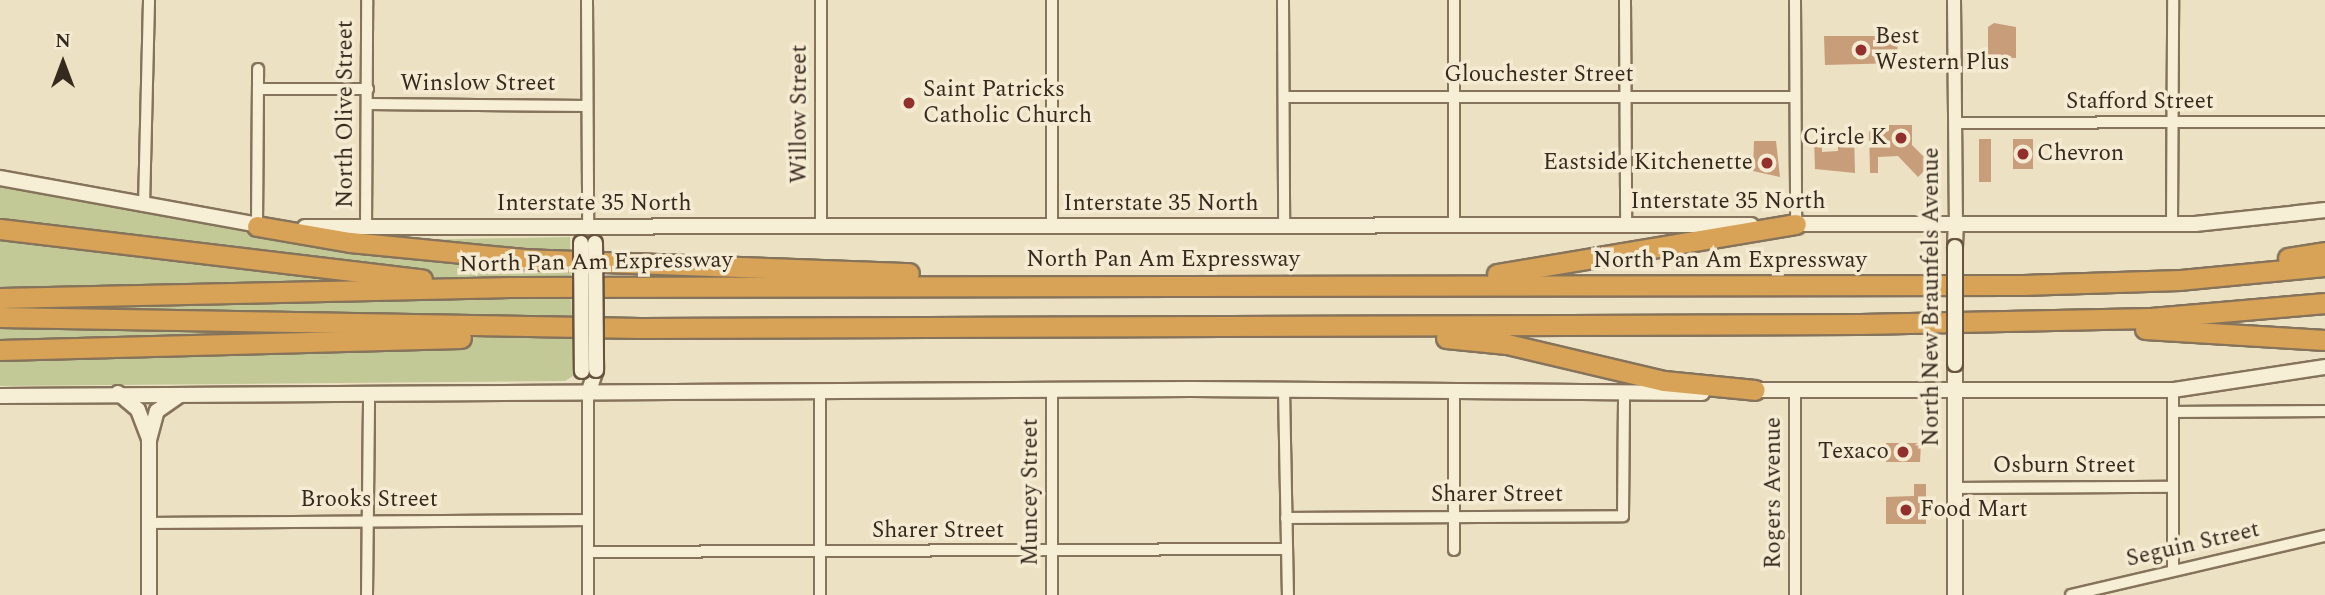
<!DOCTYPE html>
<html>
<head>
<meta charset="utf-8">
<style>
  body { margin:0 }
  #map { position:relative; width:2325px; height:595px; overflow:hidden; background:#ece1c3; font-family:Spectral,serif }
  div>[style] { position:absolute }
  .green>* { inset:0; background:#c2c997 }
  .building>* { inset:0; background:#c89d7a }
  .roads { filter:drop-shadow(2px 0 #85735b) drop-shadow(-2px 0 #85735b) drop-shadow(0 2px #85735b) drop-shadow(0 -2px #85735b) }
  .minor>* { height:10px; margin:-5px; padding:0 5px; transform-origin:5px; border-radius:5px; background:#f7eed6 }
  .tertiary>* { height:12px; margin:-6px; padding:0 6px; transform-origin:6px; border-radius:6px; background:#f7eed6 }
  .secondary>* { height:14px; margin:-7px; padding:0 7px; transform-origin:7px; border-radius:7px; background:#f7eed6 }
  .motorway>* { height:19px; margin:-9.5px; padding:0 9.5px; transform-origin:9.5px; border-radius:9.5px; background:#d8a357 }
  .bridges { filter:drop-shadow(2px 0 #67543e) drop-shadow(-2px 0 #67543e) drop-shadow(0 2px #67543e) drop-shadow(0 -2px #67543e) }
  .secondary-bridge>* { height:14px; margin:-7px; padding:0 7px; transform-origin:7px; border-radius:7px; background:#f7eed6 }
  .dots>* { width:19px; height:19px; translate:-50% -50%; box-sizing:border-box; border:4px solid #f4ebd2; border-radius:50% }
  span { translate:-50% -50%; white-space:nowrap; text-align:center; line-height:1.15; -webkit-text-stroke:7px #f4ebd2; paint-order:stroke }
  .poi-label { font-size:23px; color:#362a1e }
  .left { translate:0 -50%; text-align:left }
  .right { translate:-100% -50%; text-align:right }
  .street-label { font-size:23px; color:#362a1e }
  .north { position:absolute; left:28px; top:28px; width:70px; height:70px; -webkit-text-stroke:5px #f4ebd2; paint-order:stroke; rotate:0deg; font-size:19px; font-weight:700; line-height:28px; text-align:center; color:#362a1e }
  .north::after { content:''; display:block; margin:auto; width:24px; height:32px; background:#362a1e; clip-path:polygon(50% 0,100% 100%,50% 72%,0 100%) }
</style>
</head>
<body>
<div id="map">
  <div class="green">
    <i style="clip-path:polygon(0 182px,252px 233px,409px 240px,570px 237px,573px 376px,565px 381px,0 386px)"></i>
  </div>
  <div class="building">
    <i style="clip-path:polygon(1994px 23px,2016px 27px,2016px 58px,1988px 58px,1988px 27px)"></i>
    <i style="clip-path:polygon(1824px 36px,1897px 36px,1898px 63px,1825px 65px)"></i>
    <i style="clip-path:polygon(1869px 125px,1912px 125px,1912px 145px,1931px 164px,1918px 177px,1898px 156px,1878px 157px,1878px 173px,1870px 173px)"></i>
    <i style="clip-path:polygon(1838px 131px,1854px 131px,1855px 173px,1815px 169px,1814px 137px,1822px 137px,1822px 152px,1838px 151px)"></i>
    <i style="clip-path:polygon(1979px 139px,1991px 139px,1991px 182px,1979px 182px)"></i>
    <i style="clip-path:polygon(2013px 139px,2033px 139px,2033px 169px,2013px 169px)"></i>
    <i style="clip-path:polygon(1754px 141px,1776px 141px,1780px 177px,1753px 171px)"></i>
    <i style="clip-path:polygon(1886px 443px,1921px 443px,1920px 462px,1886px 462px)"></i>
    <i style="clip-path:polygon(1914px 484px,1926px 484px,1926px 524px,1886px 524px,1886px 497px,1914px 496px)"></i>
  </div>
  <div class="roads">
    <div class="minor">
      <i style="left:587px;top:0;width:226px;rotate:89.7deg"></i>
      <i style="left:821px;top:0;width:228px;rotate:90deg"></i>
      <i style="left:1052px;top:0;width:227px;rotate:90deg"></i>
      <i style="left:1283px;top:0;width:226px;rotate:89.7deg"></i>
      <i style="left:1454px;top:0;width:226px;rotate:90deg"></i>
      <i style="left:1625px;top:0;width:225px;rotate:89.7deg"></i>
      <i style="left:1795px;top:0;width:224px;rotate:89.7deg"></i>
      <i style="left:258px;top:89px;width:110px"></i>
      <i style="left:1284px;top:97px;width:510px"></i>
      <i style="left:368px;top:104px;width:219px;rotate:0.5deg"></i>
      <i style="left:1955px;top:123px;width:370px;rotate:-0.2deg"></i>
      <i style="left:144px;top:206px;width:206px;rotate:-88.6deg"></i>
      <i style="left:2172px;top:224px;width:224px;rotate:-89.7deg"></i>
      <i style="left:257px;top:226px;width:157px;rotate:-89.6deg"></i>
      <i style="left:366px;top:228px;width:228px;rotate:-89.7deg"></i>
      <i style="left:1284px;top:389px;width:206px;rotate:88.9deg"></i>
      <i style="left:1052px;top:390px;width:205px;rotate:90deg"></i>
      <i style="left:1454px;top:390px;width:160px;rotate:90deg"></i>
      <i style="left:2173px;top:390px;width:181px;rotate:90deg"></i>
      <i style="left:2173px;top:412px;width:152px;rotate:-0.4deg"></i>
      <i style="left:1955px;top:488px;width:218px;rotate:-0.3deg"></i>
      <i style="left:1286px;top:518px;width:337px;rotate:-0.3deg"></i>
      <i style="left:1623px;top:516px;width:123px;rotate:-89.5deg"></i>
      <i style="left:149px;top:523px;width:439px;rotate:-0.4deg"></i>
      <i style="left:588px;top:552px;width:699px;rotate:-0.25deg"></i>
      <i style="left:367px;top:595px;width:200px;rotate:-89.4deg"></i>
      <i style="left:588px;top:595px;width:201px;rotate:-90deg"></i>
      <i style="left:820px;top:595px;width:204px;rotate:-90deg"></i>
      <i style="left:1795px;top:595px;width:205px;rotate:-90deg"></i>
      <i style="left:2071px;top:595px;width:261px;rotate:-13.1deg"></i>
    </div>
    <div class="tertiary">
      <i style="left:1954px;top:0;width:222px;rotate:89.5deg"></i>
    </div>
    <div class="secondary">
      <i style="left:0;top:178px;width:268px;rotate:10.3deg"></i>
      <i style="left:1789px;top:224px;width:406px"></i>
      <i style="left:2195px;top:224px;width:131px;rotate:-6.1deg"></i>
      <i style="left:305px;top:227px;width:1446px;rotate:-0.08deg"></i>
      <i style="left:1955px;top:247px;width:25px;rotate:-88deg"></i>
      <i style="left:1747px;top:390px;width:426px"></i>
      <i style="left:2173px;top:390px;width:154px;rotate:-8.6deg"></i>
      <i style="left:118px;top:393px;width:26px;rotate:40deg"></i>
      <i style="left:138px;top:410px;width:31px;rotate:69deg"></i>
      <i style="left:588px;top:394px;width:25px;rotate:-72deg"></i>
      <i style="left:0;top:396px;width:1191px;rotate:-0.34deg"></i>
      <i style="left:1191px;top:389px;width:511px;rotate:0.45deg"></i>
      <i style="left:149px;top:595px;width:155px;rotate:-90deg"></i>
      <i style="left:149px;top:440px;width:30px;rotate:-75deg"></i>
      <i style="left:157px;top:411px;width:28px;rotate:-35deg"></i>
      <i style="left:1955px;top:595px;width:231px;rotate:-90deg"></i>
    </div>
    <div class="motorway">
      <i style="left:257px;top:226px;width:94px;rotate:9.8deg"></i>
      <i style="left:350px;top:242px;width:175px;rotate:5.6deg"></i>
      <i style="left:524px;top:259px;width:385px;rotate:2.1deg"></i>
      <i style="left:0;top:229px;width:425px;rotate:6.8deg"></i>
      <i style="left:2288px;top:258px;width:37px;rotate:-9deg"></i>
      <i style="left:1497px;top:274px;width:303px;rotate:-9.5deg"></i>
      <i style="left:0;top:298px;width:510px;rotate:-1.24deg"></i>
      <i style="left:510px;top:287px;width:1513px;rotate:-0.08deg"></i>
      <i style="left:2023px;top:285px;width:157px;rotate:-1.8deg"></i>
      <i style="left:2180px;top:280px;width:146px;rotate:-5.5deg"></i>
      <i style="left:0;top:317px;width:640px;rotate:0.98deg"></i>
      <i style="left:640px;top:328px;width:1220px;rotate:-0.19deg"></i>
      <i style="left:1860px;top:324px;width:291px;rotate:-1.2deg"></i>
      <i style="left:2151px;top:318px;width:175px;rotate:-4.9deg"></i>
      <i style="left:2145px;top:329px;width:180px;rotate:3.5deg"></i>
      <i style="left:1446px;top:338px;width:61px;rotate:5.6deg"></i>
      <i style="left:1507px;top:344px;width:161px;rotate:13.3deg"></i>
      <i style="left:1664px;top:381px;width:91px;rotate:5.6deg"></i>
      <i style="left:0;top:350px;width:461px;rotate:-1.5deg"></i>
    </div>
  </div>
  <div class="bridges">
    <div class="secondary-bridge">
      <i style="left:581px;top:243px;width:128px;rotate:89.6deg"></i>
      <i style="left:595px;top:243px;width:127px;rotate:89.5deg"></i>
      <i style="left:1955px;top:247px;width:117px;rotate:90deg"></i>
    </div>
  </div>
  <div class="dots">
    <i style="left:1861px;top:50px;background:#91302d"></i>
    <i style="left:909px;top:103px;background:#91302d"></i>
    <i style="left:1901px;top:138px;background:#91302d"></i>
    <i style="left:2023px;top:154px;background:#91302d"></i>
    <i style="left:1767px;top:163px;background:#91302d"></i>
    <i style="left:1903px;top:452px;background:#91302d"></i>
    <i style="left:1906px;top:510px;background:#91302d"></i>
  </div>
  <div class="poi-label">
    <span class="left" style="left:1875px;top:50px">Best<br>Western Plus</span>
    <span class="left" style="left:923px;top:103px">Saint Patricks<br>Catholic Church</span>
    <span class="right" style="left:1887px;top:138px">Circle K</span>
    <span class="left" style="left:2037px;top:154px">Chevron</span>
    <span class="right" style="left:1753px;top:163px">Eastside Kitchenette</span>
    <span class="right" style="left:1889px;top:452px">Texaco</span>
    <span class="left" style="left:1920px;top:510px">Food Mart</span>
  </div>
  <div class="street-label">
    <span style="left:1539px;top:75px">Glouchester Street</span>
    <span style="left:478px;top:84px">Winslow Street</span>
    <span style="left:2140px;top:102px">Stafford Street</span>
    <span style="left:346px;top:114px;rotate:-90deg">North Olive Street</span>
    <span style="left:800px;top:114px;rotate:-90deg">Willow Street</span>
    <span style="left:1728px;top:202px">Interstate 35 North</span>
    <span style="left:594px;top:204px">Interstate 35 North</span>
    <span style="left:1161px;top:204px">Interstate 35 North</span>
    <span style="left:1163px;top:260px">North Pan Am Expressway</span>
    <span style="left:1730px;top:261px">North Pan Am Expressway</span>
    <span style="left:596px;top:263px;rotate:-1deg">North Pan Am Expressway</span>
    <span style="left:1932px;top:297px;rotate:-90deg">North New Braunfels Avenue</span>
    <span style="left:2064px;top:466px">Osburn Street</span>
    <span style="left:1031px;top:492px;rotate:-90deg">Muncey Street</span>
    <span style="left:1774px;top:493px;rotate:-90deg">Rogers Avenue</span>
    <span style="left:1497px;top:495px">Sharer Street</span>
    <span style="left:369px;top:500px">Brooks Street</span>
    <span style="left:938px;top:531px">Sharer Street</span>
    <span style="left:2193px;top:545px;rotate:-13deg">Seguin Street</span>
  </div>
  <div class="north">N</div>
</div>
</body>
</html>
